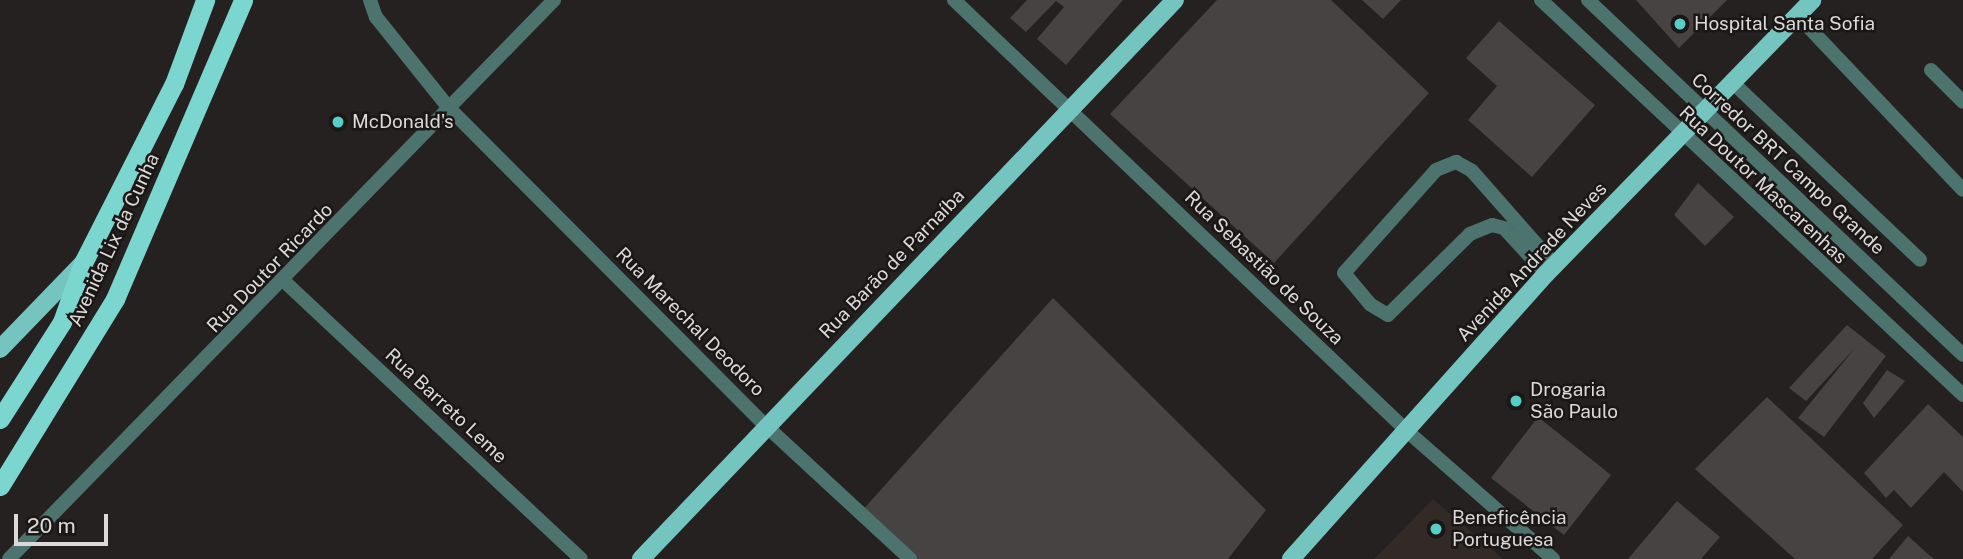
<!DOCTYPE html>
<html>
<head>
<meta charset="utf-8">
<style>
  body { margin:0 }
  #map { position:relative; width:1963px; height:559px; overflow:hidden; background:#242120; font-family:"Public Sans",sans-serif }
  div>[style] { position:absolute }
  .built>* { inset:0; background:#312a26 }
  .building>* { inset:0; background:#474342 }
  .service>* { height:14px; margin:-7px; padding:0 7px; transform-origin:7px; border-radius:7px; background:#4d736f }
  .minor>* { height:14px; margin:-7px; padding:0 7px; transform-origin:7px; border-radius:7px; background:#4d736f }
  .tertiary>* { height:14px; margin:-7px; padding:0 7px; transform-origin:7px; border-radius:7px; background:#4d736f }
  .primary>* { height:18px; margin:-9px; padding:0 9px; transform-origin:9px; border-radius:9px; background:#74c5bf }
  .trunk>* { height:19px; margin:-9.5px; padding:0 9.5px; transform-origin:9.5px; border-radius:9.5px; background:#7bd6cf }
  .dots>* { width:19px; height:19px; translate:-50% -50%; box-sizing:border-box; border:4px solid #1a1716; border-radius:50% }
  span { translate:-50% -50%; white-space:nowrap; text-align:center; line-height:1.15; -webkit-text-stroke:5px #1a1716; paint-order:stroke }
  .poi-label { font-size:19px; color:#dcdad9 }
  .left { translate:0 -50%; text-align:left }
  .street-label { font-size:19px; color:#dcdad9 }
  .scale { position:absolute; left:14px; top:514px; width:94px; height:32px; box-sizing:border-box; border:4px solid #dcdad9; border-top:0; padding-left:9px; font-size:21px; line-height:24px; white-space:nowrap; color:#dcdad9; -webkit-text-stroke:5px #1a1716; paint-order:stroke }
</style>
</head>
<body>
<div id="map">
  <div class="built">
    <i style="clip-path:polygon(1433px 499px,1503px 559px,1374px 559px)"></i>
  </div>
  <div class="building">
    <i style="clip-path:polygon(1027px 0,1123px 0,1066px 65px,1037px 39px,1064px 7px,1056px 1px,1026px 32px,1010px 18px)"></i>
    <i style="clip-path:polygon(1217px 0,1331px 0,1429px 93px,1274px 263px,1110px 114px)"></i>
    <i style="clip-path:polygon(1362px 0,1401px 0,1383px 19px)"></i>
    <i style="clip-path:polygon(1636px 0,1727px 0,1679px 48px)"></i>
    <i style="clip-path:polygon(1499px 21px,1595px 105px,1532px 177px,1468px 120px,1497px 86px,1466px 58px)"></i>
    <i style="clip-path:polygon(1698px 183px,1734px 217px,1705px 246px,1674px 215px)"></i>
    <i style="clip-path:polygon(1053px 298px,1266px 510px,1228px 559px,910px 559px,860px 513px)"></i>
    <i style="clip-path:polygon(1847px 325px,1886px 356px,1824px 437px,1798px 418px,1855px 348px,1806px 401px,1789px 388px)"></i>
    <i style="clip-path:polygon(1887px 370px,1905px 381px,1874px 418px,1863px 403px)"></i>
    <i style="clip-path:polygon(1767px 397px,1903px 525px,1872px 559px,1795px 559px,1695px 469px)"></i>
    <i style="clip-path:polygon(1928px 404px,1963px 437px,1963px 492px,1944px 472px,1911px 508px,1894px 490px,1886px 498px,1864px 473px)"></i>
    <i style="clip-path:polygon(1538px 417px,1611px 475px,1564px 535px,1491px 478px)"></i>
    <i style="clip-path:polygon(1677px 501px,1720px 537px,1701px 559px,1628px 559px)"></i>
    <i style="clip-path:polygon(1908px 536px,1929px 555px,1934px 559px,1889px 559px)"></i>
  </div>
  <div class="service">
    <i style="left:370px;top:0;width:18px;rotate:71deg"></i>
    <i style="left:376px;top:17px;width:115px;rotate:51.3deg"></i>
    <i style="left:1588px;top:0;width:516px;rotate:43.43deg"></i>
    <i style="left:1797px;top:15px;width:241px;rotate:46.5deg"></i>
    <i style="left:1931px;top:70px;width:45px;rotate:45deg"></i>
    <i style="left:1731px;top:81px;width:260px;rotate:43.4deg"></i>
    <i style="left:1546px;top:274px;width:62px;rotate:-132.4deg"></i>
    <i style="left:1504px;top:228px;width:12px;rotate:-166deg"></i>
    <i style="left:1492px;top:225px;width:24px;rotate:158deg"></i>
    <i style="left:1470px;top:234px;width:115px;rotate:135.4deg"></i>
    <i style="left:1388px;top:315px;width:21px;rotate:-149deg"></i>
    <i style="left:1370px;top:304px;width:40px;rotate:-130deg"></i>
    <i style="left:1344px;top:273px;width:138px;rotate:-48.2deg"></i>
    <i style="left:1436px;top:170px;width:22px;rotate:-22deg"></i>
    <i style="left:1456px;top:162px;width:18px;rotate:29deg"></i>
    <i style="left:1472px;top:171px;width:125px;rotate:48.6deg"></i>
  </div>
  <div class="minor">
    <i style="left:954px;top:0;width:625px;rotate:43.57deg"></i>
    <i style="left:1407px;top:431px;width:194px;rotate:41.2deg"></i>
    <i style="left:448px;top:107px;width:449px;rotate:45.1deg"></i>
    <i style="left:765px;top:425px;width:197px;rotate:42.7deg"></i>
    <i style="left:285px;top:282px;width:405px;rotate:43.1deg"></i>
  </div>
  <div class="tertiary">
    <i style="left:1541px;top:0;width:578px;rotate:43.11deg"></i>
    <i style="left:9px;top:559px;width:781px;rotate:-45.73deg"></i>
  </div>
  <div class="primary">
    <i style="left:0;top:349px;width:120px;rotate:-46deg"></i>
    <i style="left:641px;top:559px;width:773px;rotate:-46.31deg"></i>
    <i style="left:1291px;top:559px;width:382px;rotate:-48.2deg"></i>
    <i style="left:1546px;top:274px;width:382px;rotate:-45.8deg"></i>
  </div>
  <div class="trunk">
    <i style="left:0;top:419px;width:115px;rotate:-57.4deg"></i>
    <i style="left:62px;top:322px;width:63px;rotate:-70.4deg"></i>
    <i style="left:83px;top:263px;width:201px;rotate:-63.1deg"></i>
    <i style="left:174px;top:84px;width:90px;rotate:-69.7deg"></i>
    <i style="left:0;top:486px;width:220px;rotate:-58.4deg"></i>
    <i style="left:115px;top:299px;width:325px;rotate:-66.8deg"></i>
  </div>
  <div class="dots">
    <i style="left:1680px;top:24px;background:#55cec6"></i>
    <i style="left:338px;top:122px;background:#55cec6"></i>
    <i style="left:1516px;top:401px;background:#55cec6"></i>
    <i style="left:1436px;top:529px;background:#55cec6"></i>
  </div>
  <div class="poi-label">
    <span class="left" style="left:1694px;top:24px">Hospital Santa Sofia</span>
    <span class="left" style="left:352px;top:122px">McDonald's</span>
    <span class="left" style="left:1530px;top:401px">Drogaria<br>São Paulo</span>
    <span class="left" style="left:1452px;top:529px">Beneficência<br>Portuguesa</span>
  </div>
  <div class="street-label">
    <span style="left:1788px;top:164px;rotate:43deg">Corredor BRT Campo Grande</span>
    <span style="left:1763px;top:185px;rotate:43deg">Rua Doutor Mascarenhas</span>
    <span style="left:114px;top:240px;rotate:-65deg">Avenida Lix da Cunha</span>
    <span style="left:1532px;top:262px;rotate:-47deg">Avenida Andrade Neves</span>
    <span style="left:892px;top:264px;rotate:-46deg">Rua Barão de Parnaíba</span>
    <span style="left:270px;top:268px;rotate:-46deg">Rua Doutor Ricardo</span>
    <span style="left:1264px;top:268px;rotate:44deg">Rua Sebastião de Souza</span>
    <span style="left:690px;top:322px;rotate:45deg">Rua Marechal Deodoro</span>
    <span style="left:446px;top:406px;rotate:43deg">Rua Barreto Leme</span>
  </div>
  <div class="scale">20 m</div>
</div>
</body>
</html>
